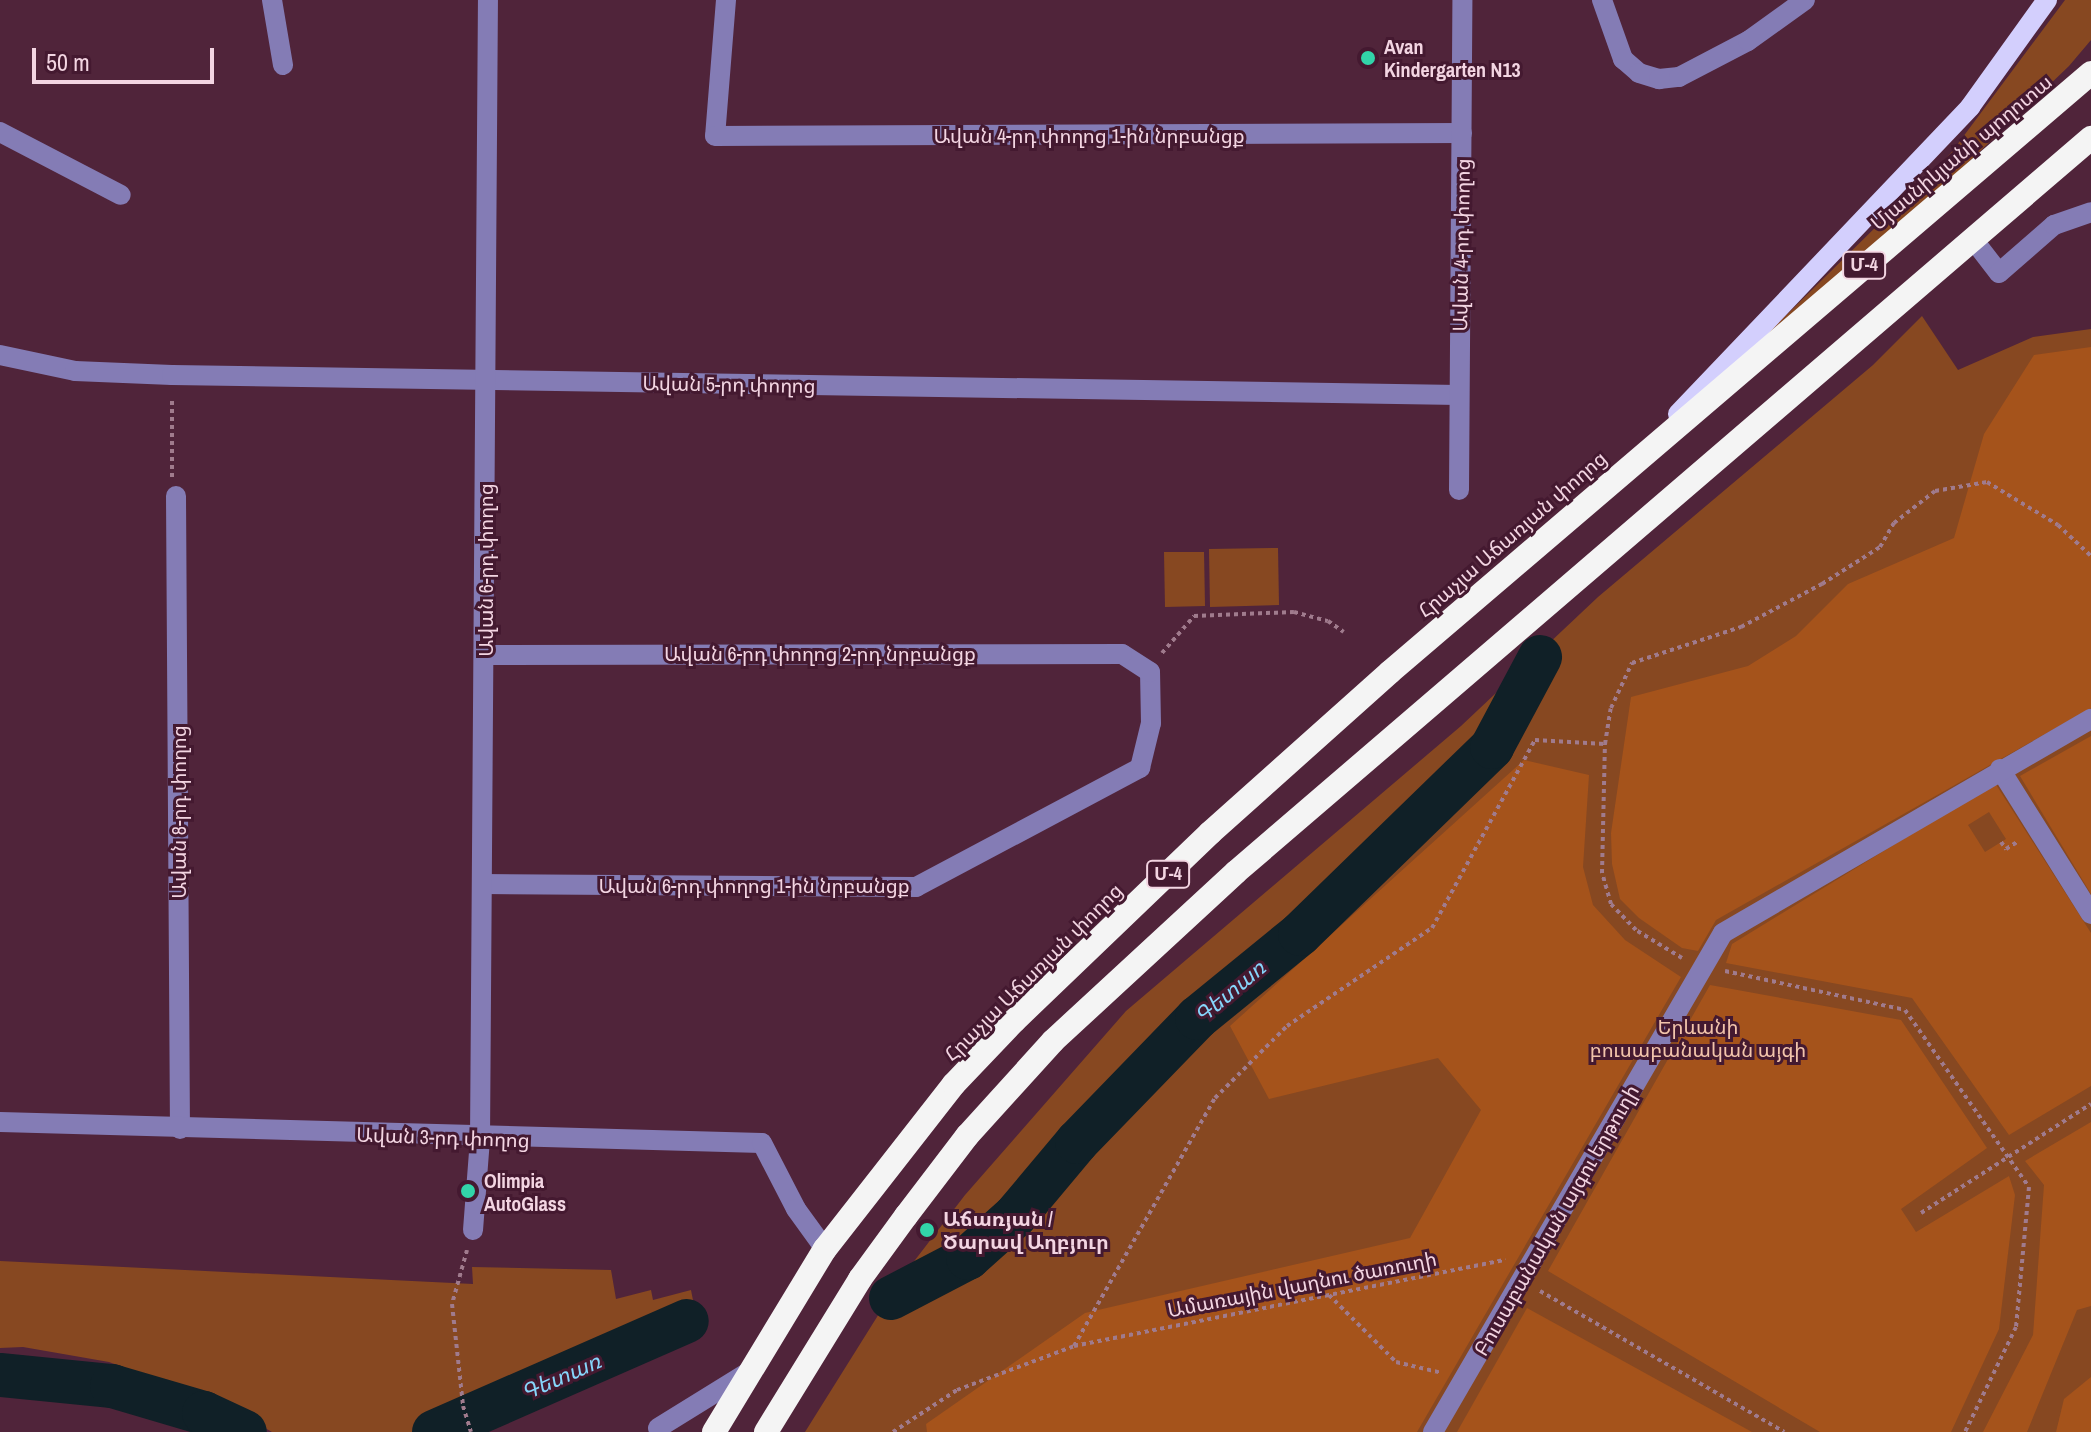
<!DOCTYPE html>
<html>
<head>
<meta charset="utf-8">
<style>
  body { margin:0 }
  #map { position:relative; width:2091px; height:1432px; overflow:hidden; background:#50243a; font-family:"Archivo Narrow","Noto Sans Armenian",sans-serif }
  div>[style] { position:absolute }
  .green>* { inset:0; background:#874821 }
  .forest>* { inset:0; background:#a5531b }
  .river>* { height:44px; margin:-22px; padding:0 22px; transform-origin:22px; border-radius:22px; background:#102027 }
  .path>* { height:4px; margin-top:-2px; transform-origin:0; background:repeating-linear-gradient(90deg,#a07b8d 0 4px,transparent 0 8px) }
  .minor>* { height:20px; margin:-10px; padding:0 10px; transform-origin:10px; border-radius:10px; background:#847cb5 }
  .major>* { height:20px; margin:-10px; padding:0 10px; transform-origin:10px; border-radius:10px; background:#d3cffd }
  .highway>* { height:24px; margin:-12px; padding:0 12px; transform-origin:12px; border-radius:12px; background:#f4f4f4 }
  .dots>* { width:22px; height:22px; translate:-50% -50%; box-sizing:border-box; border:4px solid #441930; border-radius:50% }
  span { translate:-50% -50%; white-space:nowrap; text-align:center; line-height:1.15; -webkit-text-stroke:6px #441930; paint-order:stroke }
  .shield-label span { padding:2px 6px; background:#441930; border:2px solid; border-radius:6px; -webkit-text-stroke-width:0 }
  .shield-label { font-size:18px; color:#f3d5e2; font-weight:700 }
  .poi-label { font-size:20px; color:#f3d5e2; font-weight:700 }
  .left { translate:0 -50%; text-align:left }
  .street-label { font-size:20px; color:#f3d5e2 }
  .park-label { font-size:20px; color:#f2c4ab }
  .water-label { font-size:22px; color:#86d6fb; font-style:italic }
  .scale { position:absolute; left:32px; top:48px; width:182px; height:36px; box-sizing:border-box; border:4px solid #f3d5e2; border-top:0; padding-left:10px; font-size:24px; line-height:28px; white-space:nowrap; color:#f3d5e2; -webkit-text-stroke:6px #441930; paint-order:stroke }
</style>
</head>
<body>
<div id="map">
  <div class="green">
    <i style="clip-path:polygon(2065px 0,2091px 0,2091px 40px,2069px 66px,1950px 180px,1761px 340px,1951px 153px)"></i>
    <i style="clip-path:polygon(1922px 316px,1958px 370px,2033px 337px,2091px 329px,2091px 1432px,805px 1432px,902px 1277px,965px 1195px,1126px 1011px,1461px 726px,1598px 597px,1873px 365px)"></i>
    <i style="clip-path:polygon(1278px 548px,1279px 605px,1210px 607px,1209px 549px)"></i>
    <i style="clip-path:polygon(1164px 552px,1204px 552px,1205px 606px,1165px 607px)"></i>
    <i style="clip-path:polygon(0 1261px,473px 1284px,472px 1267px,611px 1270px,616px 1299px,651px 1290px,653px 1300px,691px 1290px,699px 1331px,462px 1432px,272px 1432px,219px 1402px,109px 1362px,23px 1347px,0 1348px)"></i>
  </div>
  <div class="forest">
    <i style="clip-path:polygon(2091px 347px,2091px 708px,1716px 920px,1698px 951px,1682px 948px,1639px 918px,1620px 899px,1612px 864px,1611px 833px,1631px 697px,1748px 666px,1796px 636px,1848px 584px,1954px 538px,1984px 434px,2034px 355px)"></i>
    <i style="clip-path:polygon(2091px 736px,2091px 894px,2020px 776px)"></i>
    <i style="clip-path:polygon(1524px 760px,1589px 775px,1583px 867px,1593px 905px,1625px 940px,1681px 977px,1417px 1432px,927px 1432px,926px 1424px,1085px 1313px,1410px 1238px,1481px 1110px,1438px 1058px,1269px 1099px,1230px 1026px)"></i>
    <i style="clip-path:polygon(evenodd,1995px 783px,2091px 933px,2091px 1086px,2009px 1135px,1912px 998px,1726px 963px,1732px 944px,1995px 783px,1989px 812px,2006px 839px,1985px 852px,1968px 825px,1989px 812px)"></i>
    <i style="clip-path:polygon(1710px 985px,1901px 1020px,1987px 1148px,1901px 1209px,1916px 1232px,2009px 1176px,2015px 1195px,1999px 1329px,1951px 1432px,1820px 1432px,1548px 1271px)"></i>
    <i style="clip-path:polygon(2091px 1122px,2091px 1306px,2077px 1310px,2027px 1432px,1983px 1432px,2033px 1335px,2044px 1185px,2025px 1161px)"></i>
    <i style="clip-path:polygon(1527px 1308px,1752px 1432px,1457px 1432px)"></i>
    <i style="clip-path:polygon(2091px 1377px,2091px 1432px,2056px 1432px,2064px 1399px)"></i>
  </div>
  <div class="river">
    <i style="left:891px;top:1298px;width:87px;rotate:-27.5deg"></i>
    <i style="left:968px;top:1258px;width:63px;rotate:-41.8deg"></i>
    <i style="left:1015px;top:1216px;width:97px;rotate:-50deg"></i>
    <i style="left:1077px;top:1142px;width:173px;rotate:-45.9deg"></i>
    <i style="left:1197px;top:1018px;width:133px;rotate:-39.2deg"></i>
    <i style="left:1300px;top:934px;width:268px;rotate:-44.2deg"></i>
    <i style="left:1492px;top:747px;width:102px;rotate:-61.9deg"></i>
    <i style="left:0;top:1375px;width:113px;rotate:5.6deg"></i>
    <i style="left:112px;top:1386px;width:96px;rotate:16.4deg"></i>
    <i style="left:204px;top:1413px;width:45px;rotate:24.9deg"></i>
    <i style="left:434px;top:1432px;width:276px;rotate:-23.7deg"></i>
  </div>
  <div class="path">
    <i style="left:172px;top:477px;width:79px;rotate:-90deg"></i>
    <i style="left:1162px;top:653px;width:49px;rotate:-49.1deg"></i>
    <i style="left:1194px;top:616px;width:100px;rotate:-2.3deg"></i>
    <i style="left:1294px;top:612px;width:35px;rotate:15deg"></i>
    <i style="left:1328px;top:621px;width:19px;rotate:35deg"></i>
    <i style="left:2001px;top:842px;width:9px;rotate:54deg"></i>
    <i style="left:2006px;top:849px;width:15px;rotate:-32deg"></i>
    <i style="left:1682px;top:958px;width:54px;rotate:-148.7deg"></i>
    <i style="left:1636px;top:930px;width:36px;rotate:-134deg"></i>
    <i style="left:1611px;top:904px;width:32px;rotate:-106deg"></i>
    <i style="left:1602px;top:873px;width:129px;rotate:-88.7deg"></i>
    <i style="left:1605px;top:744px;width:36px;rotate:-81deg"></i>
    <i style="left:1611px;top:708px;width:50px;rotate:-65deg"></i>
    <i style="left:1632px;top:663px;width:115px;rotate:-18.3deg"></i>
    <i style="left:1741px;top:627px;width:92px;rotate:-28deg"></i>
    <i style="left:1822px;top:584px;width:69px;rotate:-32.5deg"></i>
    <i style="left:1880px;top:547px;width:28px;rotate:-60deg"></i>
    <i style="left:1894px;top:523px;width:52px;rotate:-38deg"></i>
    <i style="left:1935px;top:491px;width:53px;rotate:-9.8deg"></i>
    <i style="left:1987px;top:482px;width:83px;rotate:31.2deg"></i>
    <i style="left:2058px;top:525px;width:45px;rotate:43.2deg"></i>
    <i style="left:1725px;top:971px;width:184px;rotate:12.2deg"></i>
    <i style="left:1905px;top:1010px;width:216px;rotate:55deg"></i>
    <i style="left:2029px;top:1187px;width:141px;rotate:95.3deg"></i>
    <i style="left:2016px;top:1327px;width:117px;rotate:115.9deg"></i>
    <i style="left:1921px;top:1213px;width:202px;rotate:-32.7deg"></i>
    <i style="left:467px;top:1250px;width:56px;rotate:105.5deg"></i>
    <i style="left:452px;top:1304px;width:103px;rotate:83.8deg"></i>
    <i style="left:463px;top:1406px;width:27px;rotate:73deg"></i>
    <i style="left:1540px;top:1291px;width:282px;rotate:30deg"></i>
    <i style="left:1329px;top:1295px;width:95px;rotate:45deg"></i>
    <i style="left:1396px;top:1362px;width:47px;rotate:13.4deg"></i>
    <i style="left:1074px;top:1346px;width:285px;rotate:-60.4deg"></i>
    <i style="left:1215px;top:1098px;width:102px;rotate:-45deg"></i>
    <i style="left:1287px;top:1026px;width:175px;rotate:-34.1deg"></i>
    <i style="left:1432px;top:928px;width:214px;rotate:-61.3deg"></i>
    <i style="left:1535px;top:740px;width:70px;rotate:3.3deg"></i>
    <i style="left:893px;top:1432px;width:77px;rotate:-33.3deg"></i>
    <i style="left:957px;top:1390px;width:125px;rotate:-20.6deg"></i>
    <i style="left:1074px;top:1346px;width:440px;rotate:-11.3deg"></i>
  </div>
  <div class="minor">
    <i style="left:272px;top:0;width:66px;rotate:80.4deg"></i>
    <i style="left:726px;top:0;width:136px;rotate:94.6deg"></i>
    <i style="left:715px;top:136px;width:747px;rotate:-0.23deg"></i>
    <i style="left:1602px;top:0;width:63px;rotate:70.4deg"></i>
    <i style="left:1623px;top:59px;width:21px;rotate:41deg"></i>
    <i style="left:1639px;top:73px;width:21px;rotate:17deg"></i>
    <i style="left:1659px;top:79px;width:20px;rotate:-6deg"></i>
    <i style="left:1679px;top:77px;width:78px;rotate:-27.6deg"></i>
    <i style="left:1748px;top:41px;width:70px;rotate:-35.7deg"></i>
    <i style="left:0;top:132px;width:136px;rotate:27.5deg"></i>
    <i style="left:1972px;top:238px;width:44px;rotate:52.4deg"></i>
    <i style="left:1999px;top:273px;width:73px;rotate:-41.1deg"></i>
    <i style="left:2054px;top:225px;width:39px;rotate:-19deg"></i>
    <i style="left:0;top:355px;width:77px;rotate:12deg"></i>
    <i style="left:75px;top:371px;width:97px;rotate:2.4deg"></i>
    <i style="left:172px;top:375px;width:1287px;rotate:0.89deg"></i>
    <i style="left:1459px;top:490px;width:490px;rotate:-89.6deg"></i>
    <i style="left:176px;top:496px;width:633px;rotate:89.64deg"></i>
    <i style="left:2000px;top:769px;width:171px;rotate:57.9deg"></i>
    <i style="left:482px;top:884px;width:434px;rotate:0.4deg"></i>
    <i style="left:916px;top:887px;width:254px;rotate:-28deg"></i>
    <i style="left:1140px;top:768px;width:46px;rotate:-76.3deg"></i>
    <i style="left:1151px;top:723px;width:51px;rotate:-91.1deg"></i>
    <i style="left:1150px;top:672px;width:33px;rotate:-147deg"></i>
    <i style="left:1122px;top:654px;width:637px;rotate:179.91deg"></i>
    <i style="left:0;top:1122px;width:762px;rotate:1.58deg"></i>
    <i style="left:762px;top:1143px;width:74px;rotate:62.7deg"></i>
    <i style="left:796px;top:1209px;width:49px;rotate:54.1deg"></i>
    <i style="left:473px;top:1230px;width:91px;rotate:-85.6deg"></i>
    <i style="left:480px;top:1139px;width:1139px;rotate:-89.6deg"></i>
    <i style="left:658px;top:1428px;width:105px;rotate:-31.7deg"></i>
    <i style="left:1433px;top:1432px;width:577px;rotate:-59.84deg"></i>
    <i style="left:1723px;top:933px;width:426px;rotate:-30.2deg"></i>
  </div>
  <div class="major">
    <i style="left:1678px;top:414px;width:424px;rotate:-46.4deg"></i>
    <i style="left:1970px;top:107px;width:132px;rotate:-54.3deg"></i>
  </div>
  <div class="highway">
    <i style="left:714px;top:1432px;width:214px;rotate:-58.8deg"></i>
    <i style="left:825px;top:1249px;width:209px;rotate:-52deg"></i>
    <i style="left:954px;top:1084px;width:87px;rotate:-46.4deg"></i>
    <i style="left:1014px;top:1021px;width:272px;rotate:-43.8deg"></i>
    <i style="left:1210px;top:833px;width:241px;rotate:-41.8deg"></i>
    <i style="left:1390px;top:672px;width:922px;rotate:-40.51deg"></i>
    <i style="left:766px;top:1432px;width:180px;rotate:-58.4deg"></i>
    <i style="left:860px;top:1279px;width:78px;rotate:-53.9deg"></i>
    <i style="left:906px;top:1216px;width:101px;rotate:-52.7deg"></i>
    <i style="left:967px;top:1136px;width:128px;rotate:-47.8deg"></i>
    <i style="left:1053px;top:1041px;width:249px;rotate:-42.7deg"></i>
    <i style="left:1236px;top:872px;width:1127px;rotate:-40.65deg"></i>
  </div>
  <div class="dots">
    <i style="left:1368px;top:58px;background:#32d4a9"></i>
    <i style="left:468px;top:1191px;background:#32d4a9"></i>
    <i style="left:927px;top:1230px;background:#32d4a9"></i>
  </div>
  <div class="shield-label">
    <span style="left:1864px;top:265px">Մ-4</span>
    <span style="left:1168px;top:874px">Մ-4</span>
  </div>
  <div class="poi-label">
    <span class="left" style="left:1384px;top:58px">Avan<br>Kindergarten N13</span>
    <span class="left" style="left:484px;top:1192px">Olimpia<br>AutoGlass</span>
    <span class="left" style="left:943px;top:1230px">Աճառյան /<br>Ծարավ Աղբյուր</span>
  </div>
  <div class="street-label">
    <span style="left:1089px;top:135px">Ավան 4-րդ փողոց 1-ին նրբանցք</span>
    <span style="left:1961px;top:152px;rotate:-40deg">Մյասնիկյանի պողոտա</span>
    <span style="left:1461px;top:245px;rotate:-89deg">Ավան 4-րդ փողոց</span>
    <span style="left:729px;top:384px;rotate:1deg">Ավան 5-րդ փողոց</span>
    <span style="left:1512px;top:534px;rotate:-41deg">Հրաչյա Աճառյան փողոց</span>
    <span style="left:485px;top:570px;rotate:-90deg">Ավան 6-րդ փողոց</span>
    <span style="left:820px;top:653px">Ավան 6-րդ փողոց 2-րդ նրբանցք</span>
    <span style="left:178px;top:812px;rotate:-90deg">Ավան 8-րդ փողոց</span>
    <span style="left:754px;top:885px">Ավան 6-րդ փողոց 1-ին նրբանցք</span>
    <span style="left:1033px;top:972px;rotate:-45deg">Հրաչյա Աճառյան փողոց</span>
    <span style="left:443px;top:1137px;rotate:2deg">Ավան 3-րդ փողոց</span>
    <span style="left:1556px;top:1220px;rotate:-60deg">Բուսաբանական այգու երթուղի</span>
    <span style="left:1302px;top:1284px;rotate:-11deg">Ամառային վաղնու ծառուղի</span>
  </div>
  <div class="park-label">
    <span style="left:1698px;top:1038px">Երևանի<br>բուսաբանական այգի</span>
  </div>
  <div class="water-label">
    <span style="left:1230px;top:992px;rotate:-40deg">Գետառ</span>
    <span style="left:561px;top:1377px;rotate:-24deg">Գետառ</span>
  </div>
  <div class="scale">50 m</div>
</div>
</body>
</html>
